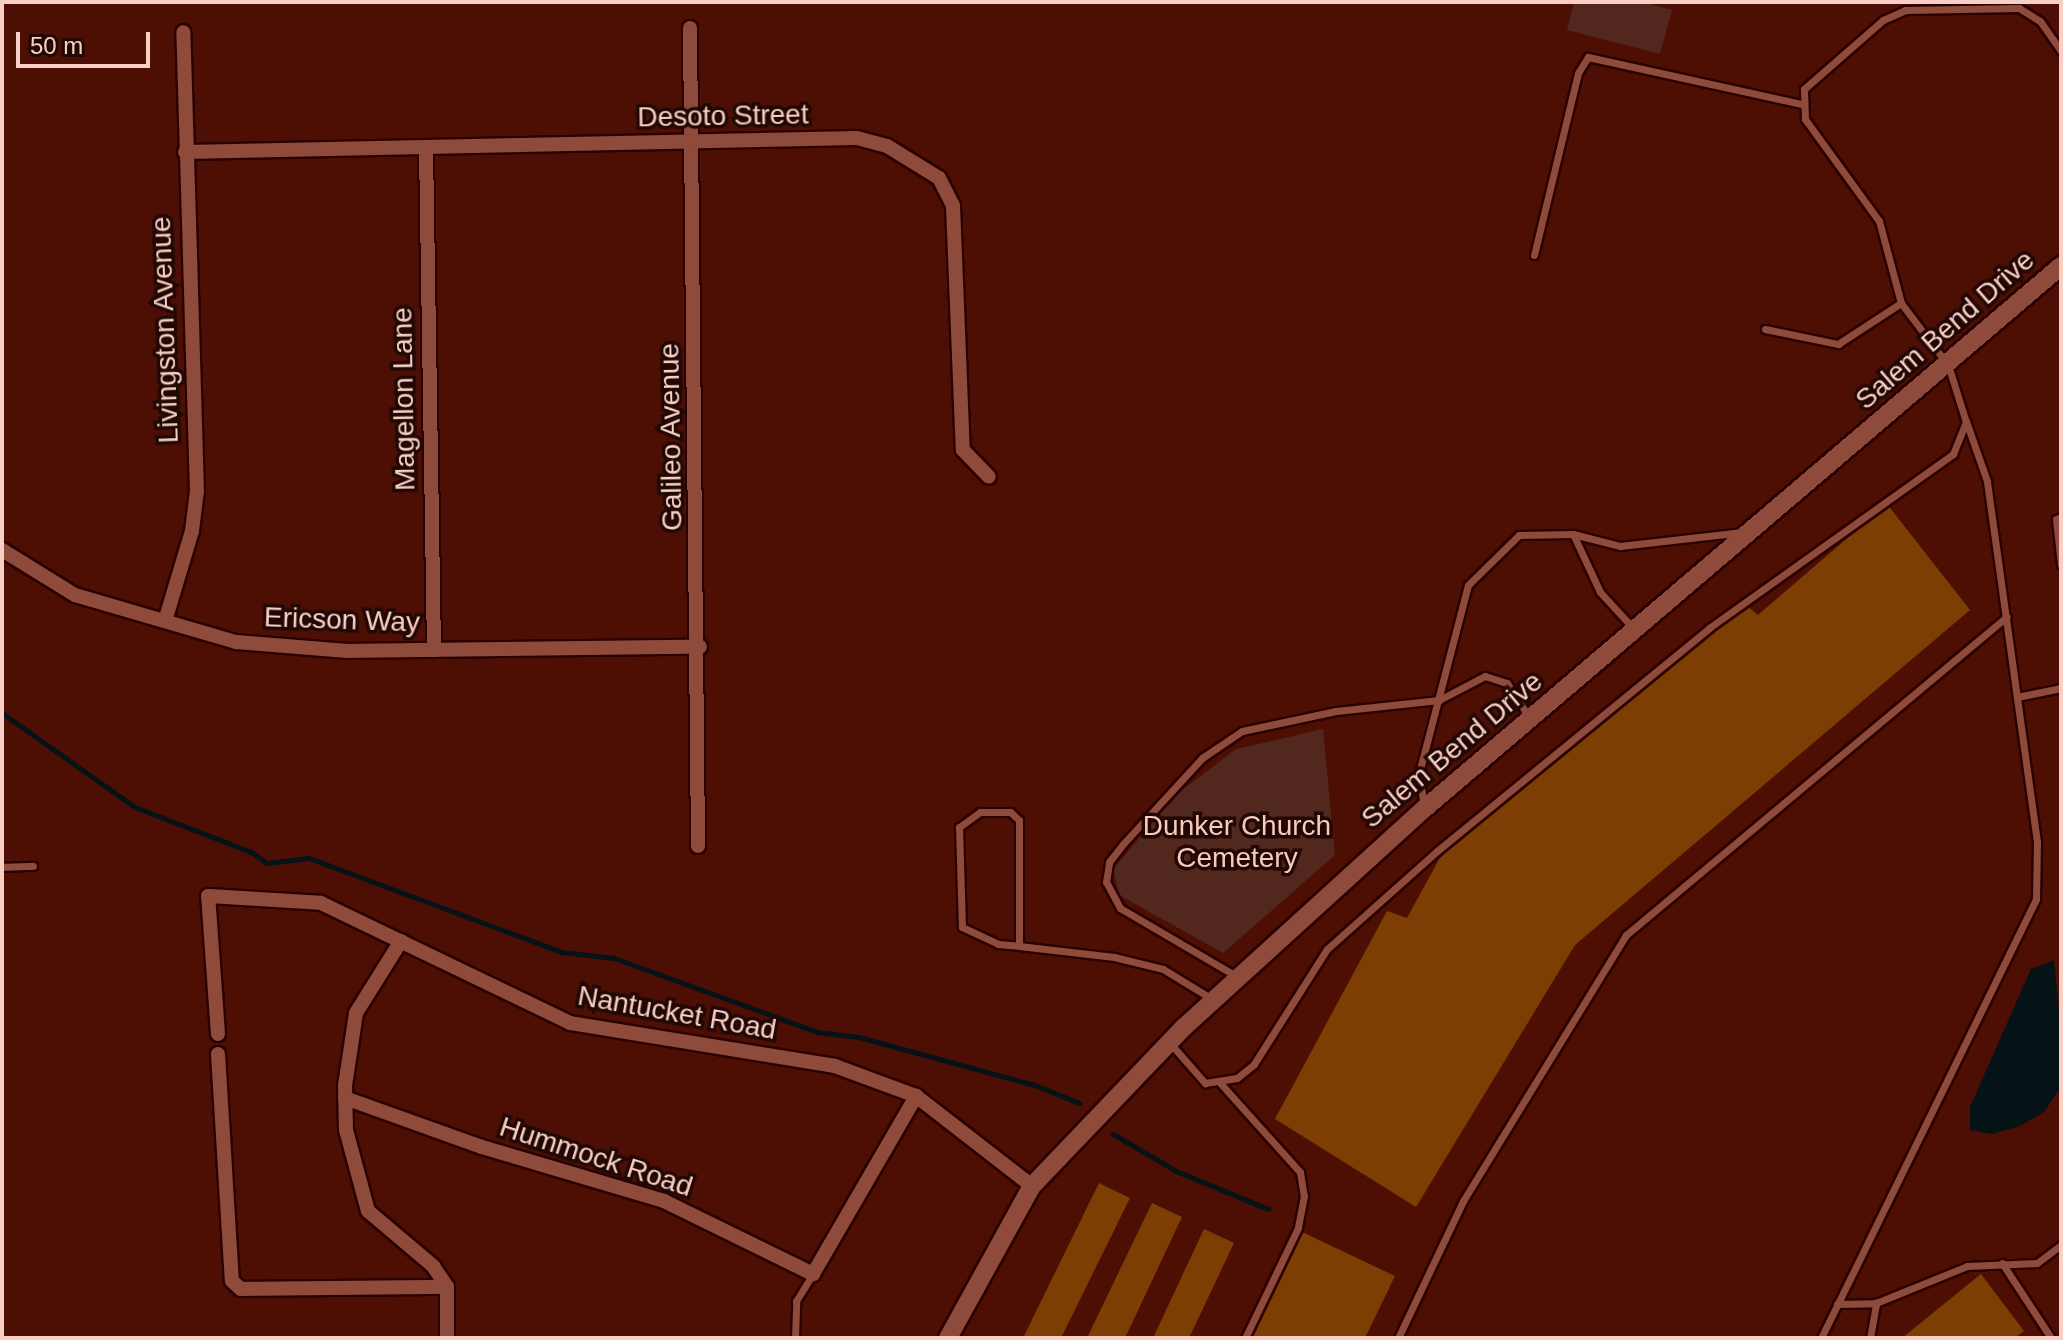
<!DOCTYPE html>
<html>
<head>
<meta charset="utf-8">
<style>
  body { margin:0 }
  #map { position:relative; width:2063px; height:1340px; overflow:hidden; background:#4d0f03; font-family:Helvetica,sans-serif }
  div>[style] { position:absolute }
  .green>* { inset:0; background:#52271d }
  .water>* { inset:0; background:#051216 }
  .stream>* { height:5px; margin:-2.5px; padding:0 2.5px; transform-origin:2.5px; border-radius:2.5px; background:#051216 }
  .building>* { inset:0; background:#7d3e04 }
  .roads { filter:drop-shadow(2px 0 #2b0000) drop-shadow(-2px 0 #2b0000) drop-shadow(0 2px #2b0000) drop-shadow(0 -2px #2b0000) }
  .service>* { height:7px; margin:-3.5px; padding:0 3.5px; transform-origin:3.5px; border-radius:3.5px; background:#8e4b3b }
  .minor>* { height:14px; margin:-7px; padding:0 7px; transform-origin:7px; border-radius:7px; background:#8e4b3b }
  .tertiary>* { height:18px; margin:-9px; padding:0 9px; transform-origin:9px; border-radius:9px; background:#8e4b3b }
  span { translate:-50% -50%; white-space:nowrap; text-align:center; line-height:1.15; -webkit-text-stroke:7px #220804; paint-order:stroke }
  .street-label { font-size:28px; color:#f7cfc5 }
  .park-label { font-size:28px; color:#f8cabf }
  .frame { position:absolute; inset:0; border:4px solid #f7cfc5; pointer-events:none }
  .scale { position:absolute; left:16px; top:32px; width:134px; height:36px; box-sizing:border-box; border:4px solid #f7cfc5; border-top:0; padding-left:10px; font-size:24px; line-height:28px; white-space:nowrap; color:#f7cfc5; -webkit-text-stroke:6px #220804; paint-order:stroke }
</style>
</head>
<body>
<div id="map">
  <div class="green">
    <i style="clip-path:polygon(1574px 2px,1642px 2px,1672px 10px,1660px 54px,1567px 30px)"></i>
    <i style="clip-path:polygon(1323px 729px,1335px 855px,1223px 953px,1119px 895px,1113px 869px,1177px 794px,1236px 749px)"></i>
  </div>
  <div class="water">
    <i style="clip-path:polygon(2054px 960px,2061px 1029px,2059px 1090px,2044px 1112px,2020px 1126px,1992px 1134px,1970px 1130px,1970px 1107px,2031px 969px)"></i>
  </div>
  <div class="stream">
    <i style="left:2px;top:713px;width:163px;rotate:35.3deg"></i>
    <i style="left:135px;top:807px;width:124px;rotate:21.2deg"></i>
    <i style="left:251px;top:852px;width:19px;rotate:35deg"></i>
    <i style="left:267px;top:863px;width:42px;rotate:-6.8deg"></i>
    <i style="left:309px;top:858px;width:270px;rotate:20.4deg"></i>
    <i style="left:562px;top:952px;width:52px;rotate:6.6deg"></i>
    <i style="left:614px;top:958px;width:216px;rotate:20deg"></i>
    <i style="left:817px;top:1032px;width:42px;rotate:6.8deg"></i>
    <i style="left:859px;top:1037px;width:182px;rotate:15.3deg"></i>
    <i style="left:1035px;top:1085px;width:48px;rotate:22.2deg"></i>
    <i style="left:1113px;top:1134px;width:73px;rotate:30.4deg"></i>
    <i style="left:1176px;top:1171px;width:100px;rotate:22.4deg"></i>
  </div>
  <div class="building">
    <i style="clip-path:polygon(1887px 504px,1970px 610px,1575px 945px,1416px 1207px,1275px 1119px,1387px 911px,1407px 918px,1443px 852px,1746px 605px,1758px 615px)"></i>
    <i style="clip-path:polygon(1099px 1183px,1130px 1198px,1061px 1338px,1023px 1338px)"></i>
    <i style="clip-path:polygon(1152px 1203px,1182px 1217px,1125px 1338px,1087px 1338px)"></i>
    <i style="clip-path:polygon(1204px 1229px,1234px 1243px,1189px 1338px,1153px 1338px)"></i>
    <i style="clip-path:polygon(1302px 1232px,1395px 1276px,1365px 1338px,1252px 1338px)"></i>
    <i style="clip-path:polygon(1981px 1274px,2024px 1331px,2015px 1338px,1902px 1338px)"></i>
  </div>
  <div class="roads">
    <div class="service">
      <i style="left:1534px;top:255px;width:187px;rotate:-76.4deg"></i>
      <i style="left:1578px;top:73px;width:19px;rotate:-58deg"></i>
      <i style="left:1588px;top:57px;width:218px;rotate:12.4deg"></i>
      <i style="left:1765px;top:329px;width:75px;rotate:11.6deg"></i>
      <i style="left:1838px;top:344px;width:75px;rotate:-33.1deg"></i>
      <i style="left:2061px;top:517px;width:5px;rotate:158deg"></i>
      <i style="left:2056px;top:519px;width:46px;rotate:83.8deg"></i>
      <i style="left:1573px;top:534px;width:64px;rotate:65deg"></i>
      <i style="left:1600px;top:592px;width:49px;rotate:47.5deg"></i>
      <i style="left:2017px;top:697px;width:45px;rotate:-11.6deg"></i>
      <i style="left:1424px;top:808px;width:35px;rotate:-98deg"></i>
      <i style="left:1419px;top:773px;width:194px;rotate:-75.4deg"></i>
      <i style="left:1468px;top:585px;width:71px;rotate:-44.4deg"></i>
      <i style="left:1519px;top:535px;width:54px;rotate:-1.1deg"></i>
      <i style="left:1573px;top:534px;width:49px;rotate:14.3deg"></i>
      <i style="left:1620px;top:546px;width:124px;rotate:-6.5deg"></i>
      <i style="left:2px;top:867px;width:31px;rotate:-2deg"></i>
      <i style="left:1019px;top:946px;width:126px;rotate:-90deg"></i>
      <i style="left:1019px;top:820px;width:12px;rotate:-138deg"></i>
      <i style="left:1010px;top:812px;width:30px;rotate:180deg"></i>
      <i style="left:980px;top:812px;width:26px;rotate:144deg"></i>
      <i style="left:959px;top:827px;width:100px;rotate:88.3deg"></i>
      <i style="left:962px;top:927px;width:40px;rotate:25deg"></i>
      <i style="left:998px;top:944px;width:21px;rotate:5deg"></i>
      <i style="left:1019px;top:946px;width:96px;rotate:6.6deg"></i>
      <i style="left:1114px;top:957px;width:50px;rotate:13.8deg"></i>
      <i style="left:1163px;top:969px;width:57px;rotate:31.5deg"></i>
      <i style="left:1236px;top:976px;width:134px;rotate:-149.6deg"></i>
      <i style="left:1120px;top:908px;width:30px;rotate:-118deg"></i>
      <i style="left:1106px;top:882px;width:20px;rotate:-81deg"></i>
      <i style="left:1109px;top:862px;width:23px;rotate:-52deg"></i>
      <i style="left:1123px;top:844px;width:117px;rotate:-47.4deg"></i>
      <i style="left:1202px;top:758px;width:48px;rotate:-34deg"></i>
      <i style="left:1242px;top:731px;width:96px;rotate:-12deg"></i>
      <i style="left:1336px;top:711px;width:104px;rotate:-6.1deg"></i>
      <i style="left:1439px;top:700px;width:52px;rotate:-27.6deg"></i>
      <i style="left:1485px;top:676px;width:23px;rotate:18deg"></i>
      <i style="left:1507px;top:683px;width:40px;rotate:57.1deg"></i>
      <i style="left:1169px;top:1042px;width:55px;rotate:48.7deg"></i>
      <i style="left:1205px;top:1083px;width:32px;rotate:-9deg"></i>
      <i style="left:1237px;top:1078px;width:22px;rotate:-39deg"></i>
      <i style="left:1254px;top:1064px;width:136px;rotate:-57.6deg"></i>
      <i style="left:1327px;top:949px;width:147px;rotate:-41.7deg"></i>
      <i style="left:1437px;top:851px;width:352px;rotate:-39.3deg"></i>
      <i style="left:1709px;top:628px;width:300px;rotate:-35.5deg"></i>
      <i style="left:1953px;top:454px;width:35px;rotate:-68deg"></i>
      <i style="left:1966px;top:422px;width:60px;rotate:-107.5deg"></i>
      <i style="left:1948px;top:365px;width:78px;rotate:-127.2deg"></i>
      <i style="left:1901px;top:303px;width:85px;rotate:-105deg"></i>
      <i style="left:1879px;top:221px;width:126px;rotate:-126deg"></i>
      <i style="left:1805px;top:119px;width:30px;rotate:-92deg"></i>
      <i style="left:1804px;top:89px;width:105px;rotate:-41.1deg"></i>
      <i style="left:1883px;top:20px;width:24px;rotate:-24deg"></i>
      <i style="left:1905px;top:10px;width:114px;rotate:-1deg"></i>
      <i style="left:2019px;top:8px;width:25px;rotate:32deg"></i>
      <i style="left:2040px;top:21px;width:37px;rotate:55deg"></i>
      <i style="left:1221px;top:1084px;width:118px;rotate:48.1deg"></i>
      <i style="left:1300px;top:1172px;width:24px;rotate:81deg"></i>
      <i style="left:1304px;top:1196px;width:33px;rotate:101deg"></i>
      <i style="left:1298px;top:1228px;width:122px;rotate:115.7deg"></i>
      <i style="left:2002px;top:1263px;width:90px;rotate:56.8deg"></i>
      <i style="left:1837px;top:1304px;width:39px;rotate:-1deg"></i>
      <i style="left:1876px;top:1303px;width:98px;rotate:-22.1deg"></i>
      <i style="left:1967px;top:1266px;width:70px;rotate:-2.5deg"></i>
      <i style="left:2037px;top:1263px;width:30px;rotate:-37deg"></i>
      <i style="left:795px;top:1338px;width:37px;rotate:-88deg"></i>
      <i style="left:796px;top:1301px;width:32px;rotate:-58deg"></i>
      <i style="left:1398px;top:1338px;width:152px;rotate:-64.6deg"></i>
      <i style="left:1463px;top:1201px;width:312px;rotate:-58.5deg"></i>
      <i style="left:1626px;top:935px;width:496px;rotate:-39.9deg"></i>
      <i style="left:1821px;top:1338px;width:489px;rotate:-63.9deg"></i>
      <i style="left:2036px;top:899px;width:57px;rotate:-89deg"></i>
      <i style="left:2037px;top:842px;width:364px;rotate:-97.9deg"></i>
      <i style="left:1987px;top:481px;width:60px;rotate:-109.3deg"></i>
      <i style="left:1870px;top:1338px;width:36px;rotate:-80deg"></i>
    </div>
    <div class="minor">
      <i style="left:690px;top:28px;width:818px;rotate:89.44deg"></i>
      <i style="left:426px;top:147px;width:503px;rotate:89.09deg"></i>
      <i style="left:185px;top:152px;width:672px;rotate:-1.19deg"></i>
      <i style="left:857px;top:138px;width:31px;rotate:15deg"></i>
      <i style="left:887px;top:146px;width:61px;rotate:31.6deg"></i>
      <i style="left:939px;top:178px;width:31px;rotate:63deg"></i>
      <i style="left:953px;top:206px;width:244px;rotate:87.7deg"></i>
      <i style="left:963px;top:450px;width:37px;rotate:46deg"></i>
      <i style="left:2px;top:550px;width:86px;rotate:31.7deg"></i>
      <i style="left:75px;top:595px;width:168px;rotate:16.3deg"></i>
      <i style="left:236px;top:642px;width:112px;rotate:4.6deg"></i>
      <i style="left:348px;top:651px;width:352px;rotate:-0.7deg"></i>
      <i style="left:165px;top:621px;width:94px;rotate:-73.3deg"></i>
      <i style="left:192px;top:531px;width:39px;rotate:-83deg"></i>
      <i style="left:197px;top:492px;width:460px;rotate:-91.7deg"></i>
      <i style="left:401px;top:941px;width:85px;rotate:122deg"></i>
      <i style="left:356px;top:1013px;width:74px;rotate:98.6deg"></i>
      <i style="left:345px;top:1086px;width:44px;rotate:88.7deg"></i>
      <i style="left:346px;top:1130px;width:84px;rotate:74.8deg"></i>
      <i style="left:368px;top:1211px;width:85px;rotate:40.2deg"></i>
      <i style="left:433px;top:1266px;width:25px;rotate:56deg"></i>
      <i style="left:447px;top:1287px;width:51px;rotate:90deg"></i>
      <i style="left:218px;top:1034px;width:138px;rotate:-94.1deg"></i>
      <i style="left:208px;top:896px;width:113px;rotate:3.5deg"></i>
      <i style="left:321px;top:903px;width:276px;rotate:25.7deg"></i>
      <i style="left:570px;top:1023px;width:268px;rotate:9.2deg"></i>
      <i style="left:835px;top:1066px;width:86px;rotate:20.3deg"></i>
      <i style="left:916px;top:1096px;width:147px;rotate:37.8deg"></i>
      <i style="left:218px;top:1054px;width:227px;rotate:86.5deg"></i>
      <i style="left:232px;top:1281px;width:12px;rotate:42deg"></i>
      <i style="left:241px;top:1289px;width:206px;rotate:-0.6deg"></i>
      <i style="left:345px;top:1098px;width:145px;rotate:19.7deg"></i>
      <i style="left:482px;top:1147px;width:190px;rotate:16.5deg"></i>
      <i style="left:664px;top:1201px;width:166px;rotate:26.1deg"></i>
      <i style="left:813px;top:1274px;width:206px;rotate:-59.9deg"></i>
    </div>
    <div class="tertiary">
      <i style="left:948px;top:1338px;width:174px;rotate:-61.1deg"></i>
      <i style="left:1032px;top:1186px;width:219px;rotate:-46.3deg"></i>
      <i style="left:1183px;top:1028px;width:326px;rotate:-42.3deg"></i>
      <i style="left:1424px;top:809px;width:837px;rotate:-40.45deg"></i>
    </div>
  </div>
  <div class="street-label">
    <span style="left:723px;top:116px;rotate:-1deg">Desoto Street</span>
    <span style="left:165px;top:330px;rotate:-92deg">Livingston Avenue</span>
    <span style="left:1945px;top:330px;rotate:-41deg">Salem Bend Drive</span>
    <span style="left:404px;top:399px;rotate:-91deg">Magellon Lane</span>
    <span style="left:671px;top:437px;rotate:-91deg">Galileo Avenue</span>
    <span style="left:342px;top:620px;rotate:2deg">Ericson Way</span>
    <span style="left:1452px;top:750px;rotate:-40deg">Salem Bend Drive</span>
    <span style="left:677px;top:1013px;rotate:10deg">Nantucket Road</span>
    <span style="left:596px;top:1157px;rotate:18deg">Hummock Road</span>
  </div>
  <div class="park-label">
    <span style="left:1237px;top:842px">Dunker Church<br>Cemetery</span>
  </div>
  <div class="frame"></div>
  <div class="scale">50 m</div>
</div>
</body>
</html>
